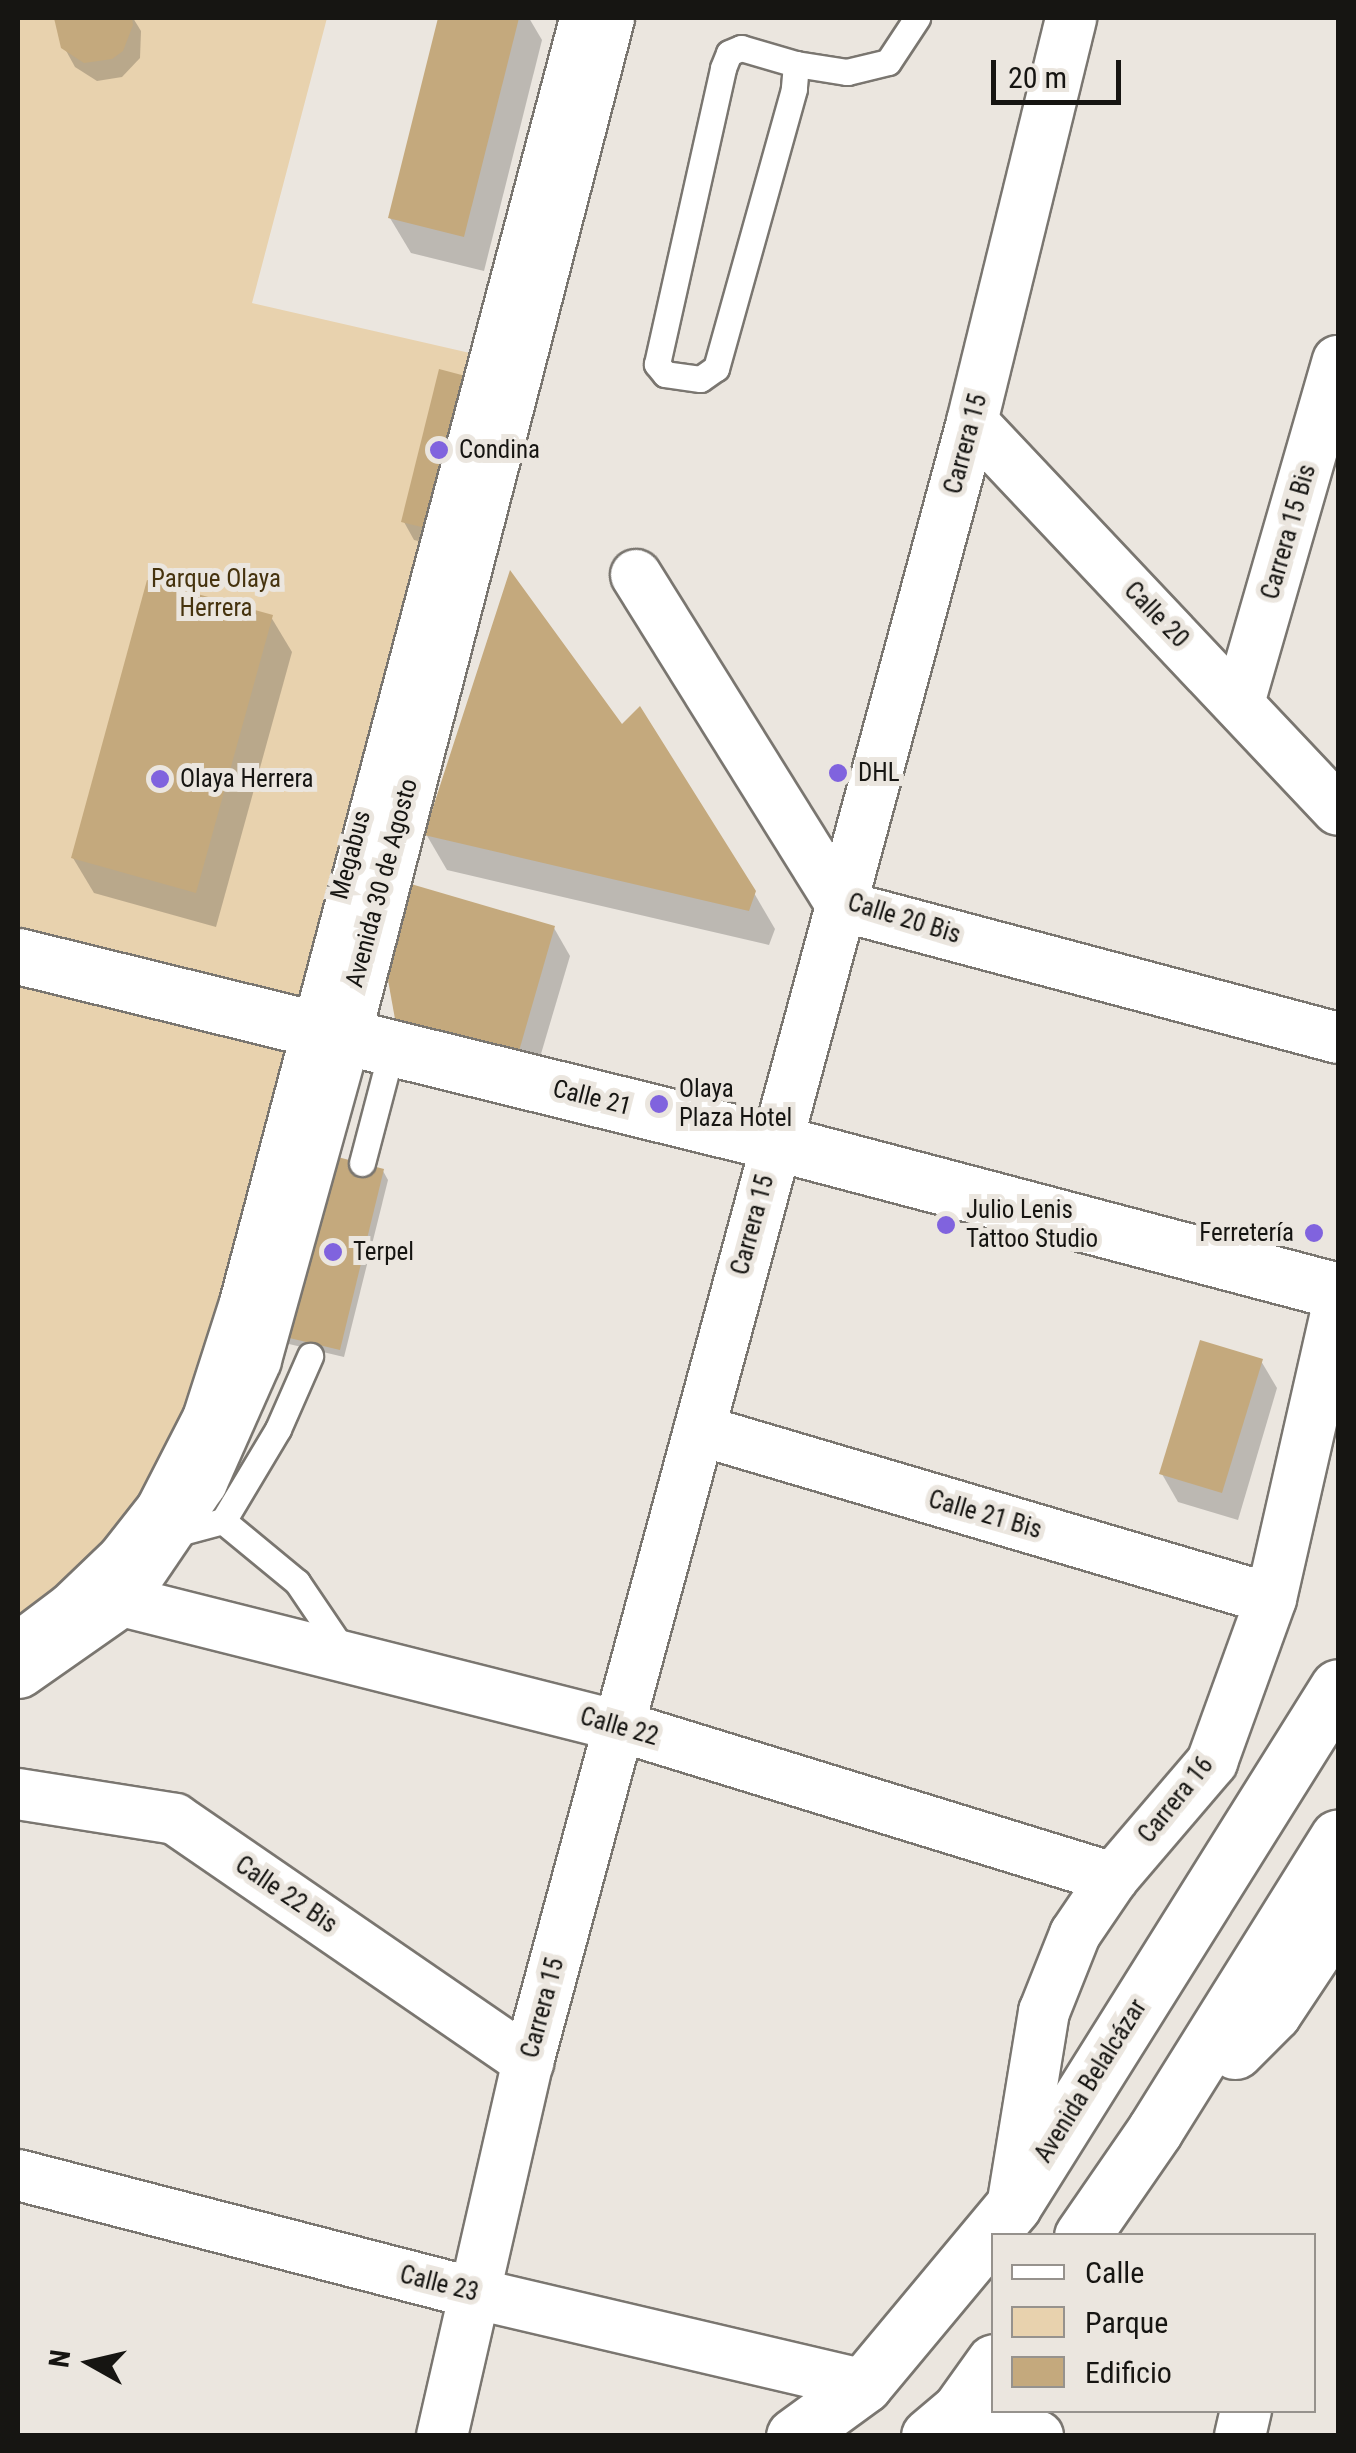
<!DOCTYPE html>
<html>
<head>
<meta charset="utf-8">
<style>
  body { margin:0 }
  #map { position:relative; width:1356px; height:2453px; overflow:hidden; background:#ebe6df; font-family:"Roboto Condensed",sans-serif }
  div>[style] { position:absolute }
  .green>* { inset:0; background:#e8d2ae }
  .shadow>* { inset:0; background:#0003 }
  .building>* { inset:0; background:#c4a97d }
  .roads { filter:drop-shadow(2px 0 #7a7670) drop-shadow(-2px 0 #7a7670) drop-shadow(0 2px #7a7670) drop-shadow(0 -2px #7a7670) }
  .service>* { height:25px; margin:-12.5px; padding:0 12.5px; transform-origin:12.5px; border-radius:12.5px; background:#fff }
  .minor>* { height:50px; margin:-25px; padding:0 25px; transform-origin:25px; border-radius:25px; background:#fff }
  .secondary>* { height:55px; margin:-27.5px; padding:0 27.5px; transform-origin:27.5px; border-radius:27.5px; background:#fff }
  .primary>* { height:55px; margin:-27.5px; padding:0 27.5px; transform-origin:27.5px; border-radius:27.5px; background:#fff }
  .dots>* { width:28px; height:28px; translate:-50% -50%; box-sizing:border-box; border:5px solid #ebe6df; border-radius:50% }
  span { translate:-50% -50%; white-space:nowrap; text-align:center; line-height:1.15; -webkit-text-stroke:10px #ebe6df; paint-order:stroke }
  .street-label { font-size:25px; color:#161512 }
  .poi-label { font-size:25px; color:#161512 }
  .left { translate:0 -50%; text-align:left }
  .right { translate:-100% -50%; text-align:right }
  .park-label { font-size:25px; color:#46330e }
  .frame { position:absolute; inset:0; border:20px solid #161512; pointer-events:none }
  .legend { position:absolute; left:991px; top:2233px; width:325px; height:180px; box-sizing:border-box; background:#ebe6df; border:2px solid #96928d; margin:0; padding:12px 18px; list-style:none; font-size:30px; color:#161512 }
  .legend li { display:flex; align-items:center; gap:20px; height:50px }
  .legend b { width:50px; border:2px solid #96928d }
  .north { position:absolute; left:40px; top:2313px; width:100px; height:100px; -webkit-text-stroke:8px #ebe6df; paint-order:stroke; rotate:278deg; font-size:28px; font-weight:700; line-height:40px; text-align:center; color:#161512 }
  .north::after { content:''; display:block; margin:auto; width:35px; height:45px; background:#161512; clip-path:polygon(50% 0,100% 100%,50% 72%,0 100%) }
  .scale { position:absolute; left:991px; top:60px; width:130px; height:45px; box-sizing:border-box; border:5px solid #161512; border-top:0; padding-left:12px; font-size:30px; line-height:35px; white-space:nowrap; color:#161512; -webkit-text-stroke:8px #ebe6df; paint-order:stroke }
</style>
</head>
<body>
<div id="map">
  <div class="green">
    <i style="clip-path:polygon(18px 18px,327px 18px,252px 303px,483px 356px,477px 379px,439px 370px,438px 531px,226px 1323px,150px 1503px,18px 1632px)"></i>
  </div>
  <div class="shadow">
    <i style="clip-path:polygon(56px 18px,133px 18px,141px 31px,140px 58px,122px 77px,97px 81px,75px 67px,64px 47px)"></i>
    <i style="clip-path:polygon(441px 18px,529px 18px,542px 40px,484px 271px,411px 253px,390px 218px)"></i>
    <i style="clip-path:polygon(475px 381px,448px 548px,414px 540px,404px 522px)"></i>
    <i style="clip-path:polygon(271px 617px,292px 652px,216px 927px,94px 893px,73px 858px)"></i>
    <i style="clip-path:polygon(622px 728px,754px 893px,775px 929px,769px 945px,447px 870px,426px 834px)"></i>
    <i style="clip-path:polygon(554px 928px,570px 956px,530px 1091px,416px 1058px)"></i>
    <i style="clip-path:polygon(383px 1171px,388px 1180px,344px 1357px,289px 1344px,284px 1335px)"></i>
    <i style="clip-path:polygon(1261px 1361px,1277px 1388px,1238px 1520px,1178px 1502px,1162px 1474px)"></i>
  </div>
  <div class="building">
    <i style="clip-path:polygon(54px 18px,132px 18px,133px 25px,123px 51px,112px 59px,84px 63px,61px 48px)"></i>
    <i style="clip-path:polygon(438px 18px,519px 18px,464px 237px,388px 218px)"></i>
    <i style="clip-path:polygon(439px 369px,477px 379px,438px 531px,401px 522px)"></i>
    <i style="clip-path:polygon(510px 570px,622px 724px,640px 706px,756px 891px,749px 911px,424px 835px)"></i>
    <i style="clip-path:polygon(147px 580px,273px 615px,196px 893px,71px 858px)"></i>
    <i style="clip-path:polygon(411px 884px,555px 926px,515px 1065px,397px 1030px,386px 969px)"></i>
    <i style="clip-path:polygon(326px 1154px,384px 1169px,340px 1350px,281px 1336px)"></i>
    <i style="clip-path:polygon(1200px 1340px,1263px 1359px,1222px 1493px,1159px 1474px)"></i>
  </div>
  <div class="roads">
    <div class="service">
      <i style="left:741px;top:48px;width:57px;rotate:16.2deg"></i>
      <i style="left:796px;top:64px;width:25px;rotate:95deg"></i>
      <i style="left:794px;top:89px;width:290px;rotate:105.6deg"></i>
      <i style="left:716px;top:368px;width:19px;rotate:145deg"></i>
      <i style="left:700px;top:379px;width:35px;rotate:-172deg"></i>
      <i style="left:665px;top:374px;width:13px;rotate:-129deg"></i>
      <i style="left:657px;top:364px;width:303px;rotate:-77.4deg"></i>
      <i style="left:723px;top:68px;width:16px;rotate:-68deg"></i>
      <i style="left:729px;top:53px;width:13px;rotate:-23deg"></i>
      <i style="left:796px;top:64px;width:52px;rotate:8.9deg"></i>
      <i style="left:847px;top:72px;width:42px;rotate:-13.7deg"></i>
      <i style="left:888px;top:62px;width:53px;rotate:-56.6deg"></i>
      <i style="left:362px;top:1163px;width:118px;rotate:-75.3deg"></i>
      <i style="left:223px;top:1521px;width:96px;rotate:39.5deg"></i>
      <i style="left:297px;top:1582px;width:86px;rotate:55.9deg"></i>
      <i style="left:171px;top:1535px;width:54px;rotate:-15.1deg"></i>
      <i style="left:223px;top:1521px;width:107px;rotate:-59.1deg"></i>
      <i style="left:278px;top:1429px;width:80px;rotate:-66.3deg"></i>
      <i style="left:18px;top:1632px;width:56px;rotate:-37.1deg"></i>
      <i style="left:63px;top:1598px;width:69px;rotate:-43.8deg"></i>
      <i style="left:113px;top:1550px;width:60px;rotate:-51.8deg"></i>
      <i style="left:150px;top:1503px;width:101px;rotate:-62.9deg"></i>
      <i style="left:196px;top:1413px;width:118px;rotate:-72.2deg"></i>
      <i style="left:232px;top:1301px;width:1327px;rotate:-75.16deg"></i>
    </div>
    <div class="minor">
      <i style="left:972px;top:422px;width:533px;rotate:46.67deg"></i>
      <i style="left:636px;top:575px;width:390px;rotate:58.1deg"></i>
      <i style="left:842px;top:906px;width:513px;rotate:14.9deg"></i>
      <i style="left:1239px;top:703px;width:356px;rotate:-73.9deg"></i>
      <i style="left:699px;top:1430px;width:596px;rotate:16.46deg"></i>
      <i style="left:118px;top:1600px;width:517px;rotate:14.12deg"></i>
      <i style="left:619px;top:1726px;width:517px;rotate:17.1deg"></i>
      <i style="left:18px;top:1794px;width:159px;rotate:9deg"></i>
      <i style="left:175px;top:1819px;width:429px;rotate:34.5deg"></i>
      <i style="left:18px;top:2175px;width:470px;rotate:14.5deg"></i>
      <i style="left:473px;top:2293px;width:402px;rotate:13.2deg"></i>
      <i style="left:1013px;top:2201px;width:192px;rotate:-80.7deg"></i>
      <i style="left:1044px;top:2012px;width:84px;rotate:-68.3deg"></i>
      <i style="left:1075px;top:1934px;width:68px;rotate:-55.8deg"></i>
      <i style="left:1113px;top:1878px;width:153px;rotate:-49.5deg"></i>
      <i style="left:1212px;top:1762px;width:173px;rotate:-70.1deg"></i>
      <i style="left:1271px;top:1599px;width:293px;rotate:-77.2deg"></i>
      <i style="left:1336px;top:1313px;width:11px;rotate:-95deg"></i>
      <i style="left:1335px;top:1302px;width:18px;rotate:-131deg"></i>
      <i style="left:959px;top:2411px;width:83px;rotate:17.6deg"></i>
      <i style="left:442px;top:2436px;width:384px;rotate:-77.1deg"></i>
      <i style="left:528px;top:2062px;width:1699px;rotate:-74.85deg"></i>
      <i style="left:972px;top:422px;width:416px;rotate:-76.2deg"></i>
      <i style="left:1240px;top:2436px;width:27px;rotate:-77deg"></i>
    </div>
    <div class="secondary">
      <i style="left:18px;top:956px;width:779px;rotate:13.82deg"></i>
      <i style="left:774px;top:1142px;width:583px;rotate:14.8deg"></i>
      <i style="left:1235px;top:2051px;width:54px;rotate:-45deg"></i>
      <i style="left:1273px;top:2013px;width:118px;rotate:-56.4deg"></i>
      <i style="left:1082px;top:2236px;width:129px;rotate:-55.4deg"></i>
      <i style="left:1155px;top:2130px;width:345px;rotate:-58deg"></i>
      <i style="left:794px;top:2436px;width:87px;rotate:-36.1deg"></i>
      <i style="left:864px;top:2385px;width:233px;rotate:-50.2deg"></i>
      <i style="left:1013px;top:2206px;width:612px;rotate:-57.95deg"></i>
      <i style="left:929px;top:2436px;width:39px;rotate:-40deg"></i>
      <i style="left:959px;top:2411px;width:60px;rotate:-54.5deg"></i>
    </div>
    <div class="primary">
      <i style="left:18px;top:1670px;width:122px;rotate:-35deg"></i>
      <i style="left:118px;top:1600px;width:144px;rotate:-55.8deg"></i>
      <i style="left:199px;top:1481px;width:133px;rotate:-66.1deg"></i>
      <i style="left:253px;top:1359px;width:334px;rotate:-74.5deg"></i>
      <i style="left:342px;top:1037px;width:1053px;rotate:-75.48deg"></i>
    </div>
  </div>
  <div class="dots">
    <i style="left:439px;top:450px;background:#8063de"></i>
    <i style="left:838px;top:773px;background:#8063de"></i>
    <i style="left:160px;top:779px;background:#8063de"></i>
    <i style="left:659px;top:1104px;background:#8063de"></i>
    <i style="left:946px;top:1225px;background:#8063de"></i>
    <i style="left:1314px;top:1233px;background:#8063de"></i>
    <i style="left:333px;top:1252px;background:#8063de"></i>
  </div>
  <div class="street-label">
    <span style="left:966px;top:444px;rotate:-75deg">Carrera 15</span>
    <span style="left:1289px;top:532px;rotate:-74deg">Carrera 15 Bis</span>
    <span style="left:1156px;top:615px;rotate:46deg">Calle 20</span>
    <span style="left:351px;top:855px;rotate:-75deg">Megabus</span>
    <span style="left:382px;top:883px;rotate:-75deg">Avenida 30 de Agosto</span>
    <span style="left:904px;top:919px;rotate:17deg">Calle 20 Bis</span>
    <span style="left:592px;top:1098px;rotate:14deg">Calle 21</span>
    <span style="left:753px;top:1225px;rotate:-75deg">Carrera 15</span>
    <span style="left:985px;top:1515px;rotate:16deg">Calle 21 Bis</span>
    <span style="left:619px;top:1727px;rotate:16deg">Calle 22</span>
    <span style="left:1176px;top:1800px;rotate:-51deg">Carrera 16</span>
    <span style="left:286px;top:1895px;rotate:34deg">Calle 22 Bis</span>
    <span style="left:543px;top:2008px;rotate:-75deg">Carrera 15</span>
    <span style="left:1091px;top:2081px;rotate:-58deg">Avenida Belalcázar</span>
    <span style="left:439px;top:2284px;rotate:14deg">Calle 23</span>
  </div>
  <div class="poi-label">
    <span class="left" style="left:459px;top:450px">Condina</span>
    <span class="left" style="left:858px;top:773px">DHL</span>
    <span class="left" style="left:180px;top:779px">Olaya Herrera</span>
    <span class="left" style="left:679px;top:1104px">Olaya<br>Plaza Hotel</span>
    <span class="left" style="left:966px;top:1225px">Julio Lenis<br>Tattoo Studio</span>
    <span class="right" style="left:1294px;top:1233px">Ferretería</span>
    <span class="left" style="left:353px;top:1252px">Terpel</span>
  </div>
  <div class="park-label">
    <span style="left:216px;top:594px">Parque Olaya<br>Herrera</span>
  </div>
  <div class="frame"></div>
  <ul class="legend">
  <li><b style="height:12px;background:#fff"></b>Calle</li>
  <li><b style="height:28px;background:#e8d2ae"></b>Parque</li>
  <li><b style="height:28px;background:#c4a97d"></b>Edificio</li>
  </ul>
  <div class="north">N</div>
  <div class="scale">20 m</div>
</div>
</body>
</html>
